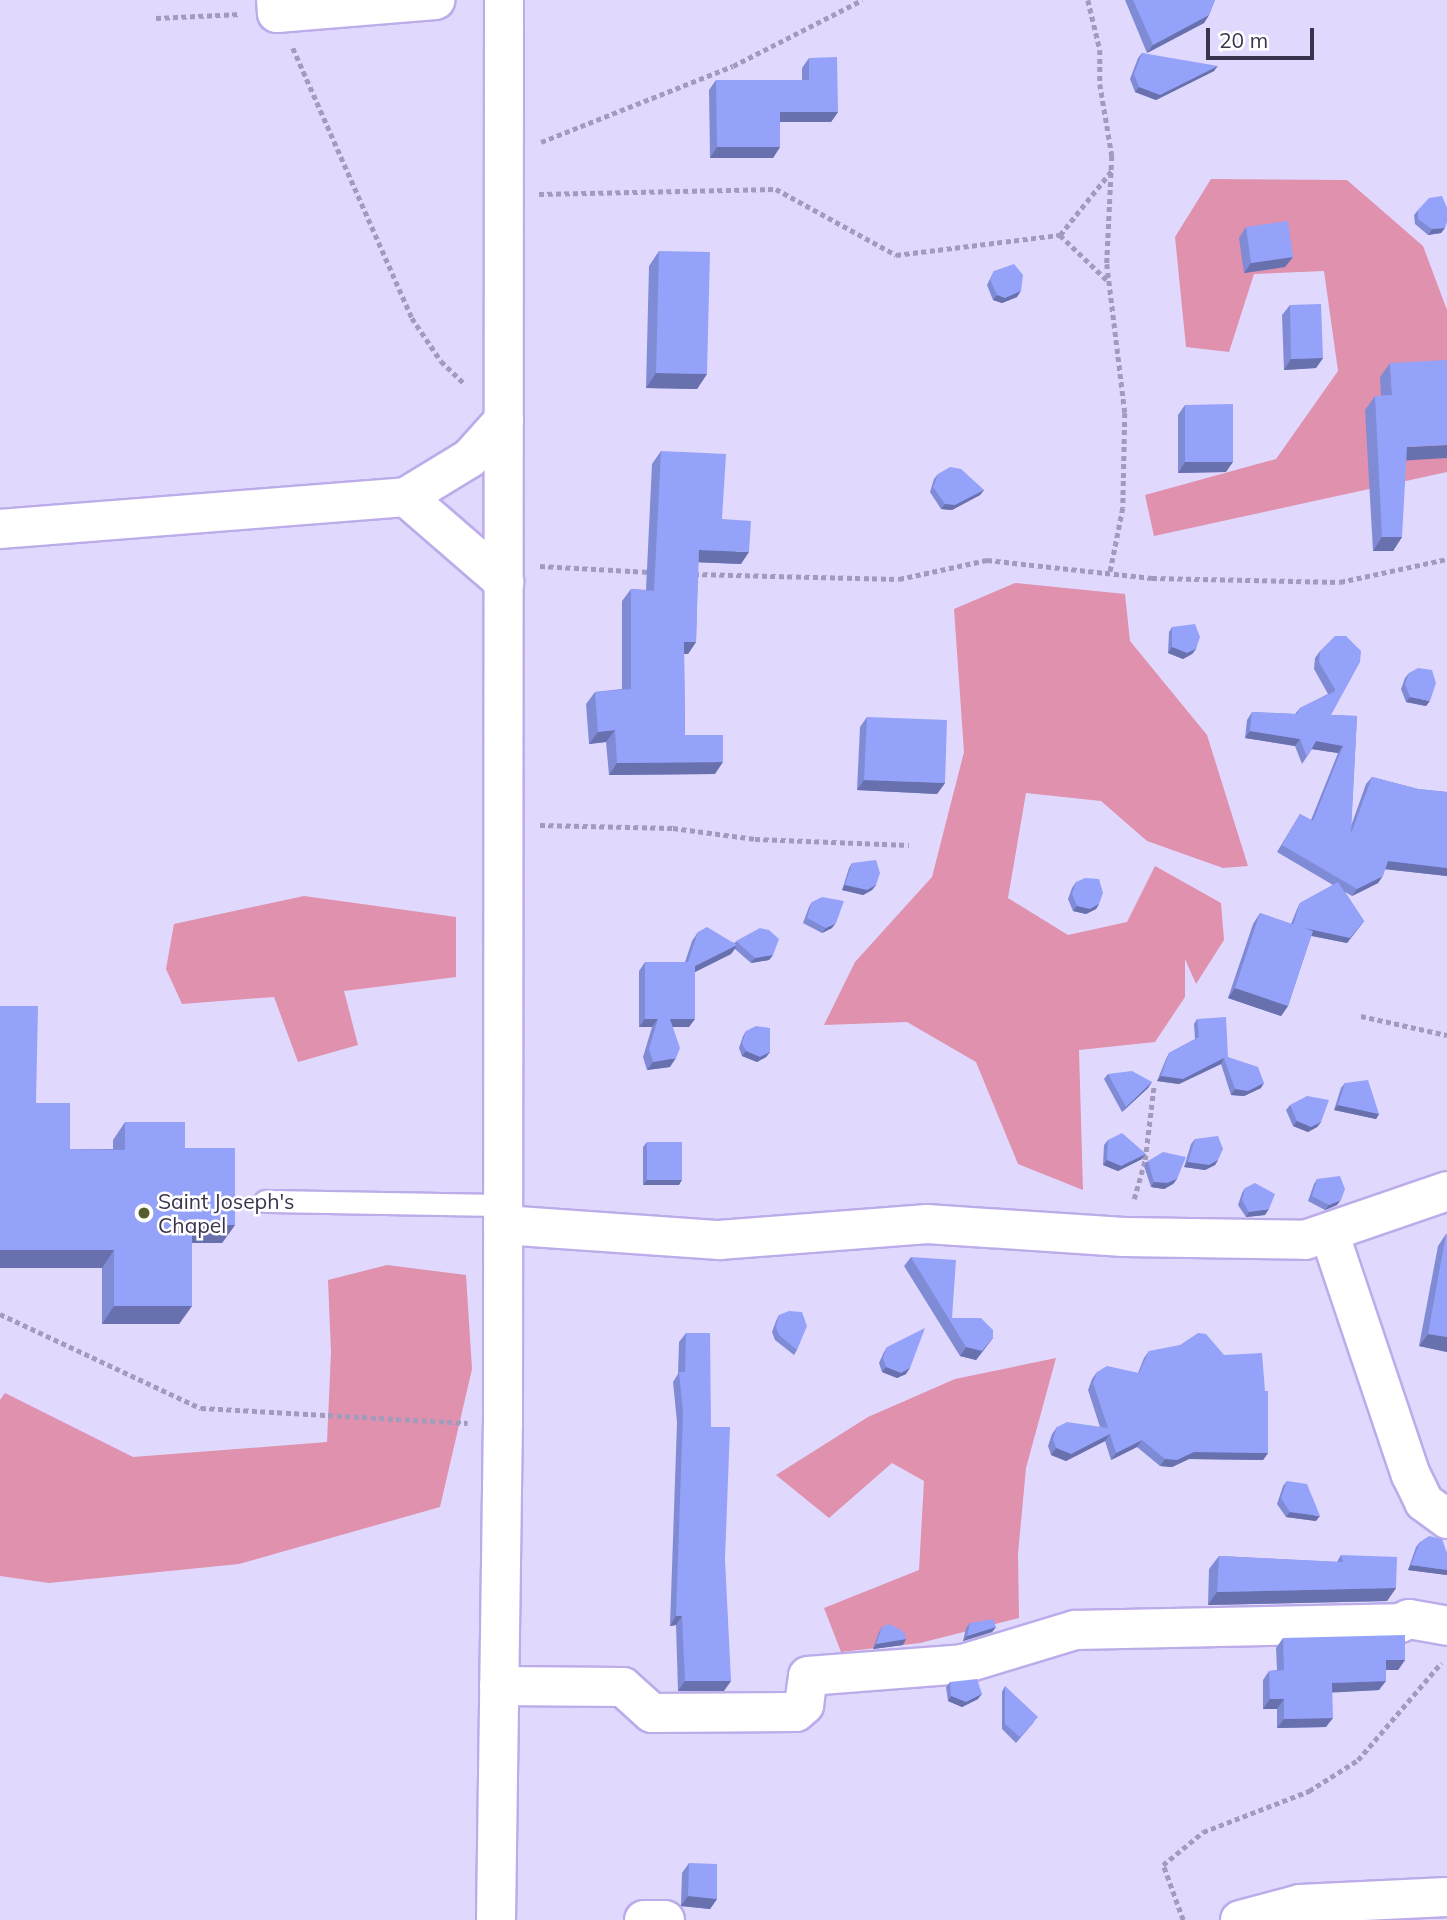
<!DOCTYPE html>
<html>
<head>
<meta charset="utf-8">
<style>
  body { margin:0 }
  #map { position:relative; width:1447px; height:1920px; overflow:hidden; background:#e1d8fe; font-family:Mulish,sans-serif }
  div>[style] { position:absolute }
  .green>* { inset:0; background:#df91ad }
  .path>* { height:4.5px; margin-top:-2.25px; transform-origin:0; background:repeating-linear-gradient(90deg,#a39bbc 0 5px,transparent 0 8.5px) }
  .roads { filter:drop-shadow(2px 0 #bcacea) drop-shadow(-2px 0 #bcacea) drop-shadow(0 2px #bcacea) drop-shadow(0 -2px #bcacea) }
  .service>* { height:21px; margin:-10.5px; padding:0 10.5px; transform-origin:10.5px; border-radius:10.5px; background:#fff }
  .minor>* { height:38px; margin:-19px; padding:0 19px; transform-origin:19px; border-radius:19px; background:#fff }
  .tertiary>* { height:38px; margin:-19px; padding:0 19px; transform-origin:19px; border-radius:19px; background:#fff }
  .wall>* { inset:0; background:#808bd6 }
  .shaded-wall>* { inset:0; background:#6871ae }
  .building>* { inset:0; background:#95a2f9 }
  .dots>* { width:19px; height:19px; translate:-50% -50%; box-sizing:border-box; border:4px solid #fff; border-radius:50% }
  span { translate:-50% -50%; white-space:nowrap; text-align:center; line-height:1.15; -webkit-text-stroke:5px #fff; paint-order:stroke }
  .poi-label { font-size:21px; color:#3a334d }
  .left { translate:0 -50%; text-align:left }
  .scale { position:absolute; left:1206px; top:28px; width:108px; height:32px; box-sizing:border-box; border:4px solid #3a334d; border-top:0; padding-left:9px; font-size:21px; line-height:24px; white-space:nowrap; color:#3a334d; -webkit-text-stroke:5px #fff; paint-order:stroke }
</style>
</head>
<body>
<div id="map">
  <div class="green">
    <i style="clip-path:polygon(1211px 179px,1347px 180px,1423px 246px,1447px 310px,1447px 472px,1154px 536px,1145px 495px,1276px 459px,1338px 371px,1324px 271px,1254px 274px,1229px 352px,1186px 347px,1175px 237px)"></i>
    <i style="clip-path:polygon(1015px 583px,1125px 594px,1130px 641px,1207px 735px,1248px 866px,1223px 868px,1147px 841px,1101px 801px,1026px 793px,1008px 898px,1068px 935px,1127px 922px,1155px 866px,1221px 903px,1224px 940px,1196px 984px,1185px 959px,1185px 997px,1155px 1042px,1079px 1050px,1083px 1190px,1018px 1164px,976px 1062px,907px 1022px,824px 1025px,855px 962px,932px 877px,964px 752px,954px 609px)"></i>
    <i style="clip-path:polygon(304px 896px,456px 917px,456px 977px,344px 991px,358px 1045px,298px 1062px,274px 997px,182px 1004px,166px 969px,174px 924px)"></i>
    <i style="clip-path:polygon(387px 1265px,466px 1275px,472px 1369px,440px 1507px,239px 1564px,49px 1583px,0 1576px,0 1400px,5px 1393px,133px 1457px,327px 1442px,331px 1352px,328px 1280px)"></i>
    <i style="clip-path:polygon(1056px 1358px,1026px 1468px,1018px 1554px,1019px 1618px,920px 1643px,841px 1652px,824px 1608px,919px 1570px,924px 1481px,892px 1463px,829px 1518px,776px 1475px,868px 1417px,955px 1379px)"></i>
  </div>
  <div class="path">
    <i style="left:1088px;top:0;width:51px;rotate:76.5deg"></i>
    <i style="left:1100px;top:50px;width:34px;rotate:90deg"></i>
    <i style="left:1100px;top:84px;width:73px;rotate:80.5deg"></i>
    <i style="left:1112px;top:156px;width:108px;rotate:92.7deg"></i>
    <i style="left:1107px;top:264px;width:150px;rotate:83.1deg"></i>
    <i style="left:1125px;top:413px;width:95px;rotate:91.2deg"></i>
    <i style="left:1123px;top:508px;width:66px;rotate:101.3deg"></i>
    <i style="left:156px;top:18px;width:85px;rotate:-2.7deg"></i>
    <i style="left:293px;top:48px;width:295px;rotate:66.2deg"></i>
    <i style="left:412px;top:318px;width:52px;rotate:56deg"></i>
    <i style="left:441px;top:361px;width:33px;rotate:44deg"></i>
    <i style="left:541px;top:142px;width:206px;rotate:-21.6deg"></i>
    <i style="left:733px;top:66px;width:145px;rotate:-27.1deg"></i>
    <i style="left:539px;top:194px;width:237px;rotate:-1.2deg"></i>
    <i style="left:776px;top:189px;width:137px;rotate:28.8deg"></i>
    <i style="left:896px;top:255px;width:165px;rotate:-7deg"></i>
    <i style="left:1060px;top:235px;width:83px;rotate:-51.3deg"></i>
    <i style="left:1060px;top:235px;width:65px;rotate:43.8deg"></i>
    <i style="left:540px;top:566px;width:110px;rotate:3.1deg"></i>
    <i style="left:694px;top:574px;width:205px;rotate:1.4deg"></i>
    <i style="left:899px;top:579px;width:90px;rotate:-12.2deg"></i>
    <i style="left:987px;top:560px;width:166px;rotate:6.2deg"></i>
    <i style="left:1152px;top:578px;width:188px;rotate:1.2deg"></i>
    <i style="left:1340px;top:582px;width:109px;rotate:-12.1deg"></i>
    <i style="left:540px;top:825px;width:133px;rotate:1.3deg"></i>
    <i style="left:673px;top:828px;width:83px;rotate:7.6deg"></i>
    <i style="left:755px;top:839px;width:154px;rotate:2.2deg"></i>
    <i style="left:1361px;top:1016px;width:88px;rotate:12.5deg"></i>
    <i style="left:1134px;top:1199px;width:41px;rotate:-74.2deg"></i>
    <i style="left:1145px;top:1160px;width:76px;rotate:-83.2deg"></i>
    <i style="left:0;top:1314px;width:222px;rotate:25.1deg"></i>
    <i style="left:201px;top:1408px;width:267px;rotate:3.2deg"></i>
    <i style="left:1183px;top:1920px;width:59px;rotate:-110deg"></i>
    <i style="left:1163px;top:1865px;width:52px;rotate:-39.5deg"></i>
    <i style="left:1203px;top:1832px;width:114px;rotate:-21.1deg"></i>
    <i style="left:1309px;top:1791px;width:58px;rotate:-32.3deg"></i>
    <i style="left:1358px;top:1760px;width:128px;rotate:-49.4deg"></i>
  </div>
  <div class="roads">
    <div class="service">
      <i style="left:265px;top:1201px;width:238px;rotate:1deg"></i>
    </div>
    <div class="minor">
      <i style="left:276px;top:0;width:13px;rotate:86deg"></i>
      <i style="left:277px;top:13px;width:159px;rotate:-4.7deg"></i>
      <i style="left:406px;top:497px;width:130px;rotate:40.9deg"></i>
      <i style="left:0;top:529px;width:407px;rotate:-4.5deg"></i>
      <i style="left:406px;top:497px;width:75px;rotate:-31.4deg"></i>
      <i style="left:470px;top:458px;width:51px;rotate:-48.2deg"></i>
      <i style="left:503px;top:1225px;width:217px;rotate:4deg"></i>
      <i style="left:719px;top:1240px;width:209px;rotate:-4.4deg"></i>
      <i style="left:927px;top:1224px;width:197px;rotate:3.8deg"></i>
      <i style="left:1124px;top:1237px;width:181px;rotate:0.9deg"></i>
      <i style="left:1305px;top:1240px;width:150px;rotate:-19deg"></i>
      <i style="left:1330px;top:1235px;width:253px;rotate:71.4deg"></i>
      <i style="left:1411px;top:1475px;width:30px;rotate:64deg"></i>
      <i style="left:1424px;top:1502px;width:29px;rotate:36deg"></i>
      <i style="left:499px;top:1686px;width:124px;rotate:0.5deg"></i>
      <i style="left:623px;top:1687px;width:39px;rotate:42deg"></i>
      <i style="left:652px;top:1713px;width:144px;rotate:-0.4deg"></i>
      <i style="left:796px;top:1712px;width:11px;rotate:-41deg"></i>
      <i style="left:804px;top:1705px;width:29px;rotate:-82deg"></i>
      <i style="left:808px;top:1676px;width:155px;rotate:-4.4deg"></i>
      <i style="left:963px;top:1664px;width:117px;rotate:-16.9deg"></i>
      <i style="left:1075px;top:1630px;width:325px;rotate:-1.2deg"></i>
      <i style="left:1400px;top:1623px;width:10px;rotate:-24deg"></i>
      <i style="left:1409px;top:1619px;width:39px;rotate:10deg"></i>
      <i style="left:644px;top:1920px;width:21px"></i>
      <i style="left:1240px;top:1920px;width:62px;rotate:-14.9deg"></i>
      <i style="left:1300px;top:1904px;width:147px;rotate:-2.7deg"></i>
    </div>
    <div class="tertiary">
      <i style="left:496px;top:1920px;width:496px;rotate:-89.2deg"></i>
      <i style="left:503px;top:1424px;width:1424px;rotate:-89.96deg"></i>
    </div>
  </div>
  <div class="wall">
    <i style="clip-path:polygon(1125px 0,1215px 0,1209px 15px,1204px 23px,1147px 53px)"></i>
    <i style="clip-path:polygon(1142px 53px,1214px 71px,1156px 100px,1135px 92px,1130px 79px,1138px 58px)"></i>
    <i style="clip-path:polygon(809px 58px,838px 112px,831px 122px,780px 122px,780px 147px,773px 158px,710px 158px,709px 90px,716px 80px,802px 80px,802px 68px)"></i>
    <i style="clip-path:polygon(1418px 210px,1445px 228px,1441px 233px,1428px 235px,1415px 224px,1414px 215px)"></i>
    <i style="clip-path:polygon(1246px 227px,1293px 257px,1285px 267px,1244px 273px,1239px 238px)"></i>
    <i style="clip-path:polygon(659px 251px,707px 374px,697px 389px,646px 388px,649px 266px)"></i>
    <i style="clip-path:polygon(994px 271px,1017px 297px,1002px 303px,993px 300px,987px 285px)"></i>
    <i style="clip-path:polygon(1290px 305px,1323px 358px,1316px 368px,1284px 370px,1282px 315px)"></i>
    <i style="clip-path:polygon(1390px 363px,1402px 537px,1393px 551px,1373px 551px,1365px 410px,1375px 396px,1381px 396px,1380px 377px)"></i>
    <i style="clip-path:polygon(1185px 405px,1226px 472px,1178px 473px,1178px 415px)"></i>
    <i style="clip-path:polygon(661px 451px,722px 519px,741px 564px,698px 562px,696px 642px,688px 654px,684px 654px,685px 735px,715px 774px,609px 775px,606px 742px,589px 744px,586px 704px,595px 692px,622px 689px,622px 601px,631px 589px,646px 590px,652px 464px)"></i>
    <i style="clip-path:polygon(938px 474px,984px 490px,980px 495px,952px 510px,941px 509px,930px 492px,934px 479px)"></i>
    <i style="clip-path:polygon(1172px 627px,1196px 649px,1192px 654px,1183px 659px,1168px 653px,1169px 632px)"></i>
    <i style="clip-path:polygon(1346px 636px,1331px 715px,1357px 716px,1351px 826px,1366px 784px,1372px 777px,1418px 789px,1447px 792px,1447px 876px,1385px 869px,1378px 883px,1352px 896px,1345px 892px,1364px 921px,1347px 943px,1311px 936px,1288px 1006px,1281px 1016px,1228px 998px,1253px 924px,1260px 913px,1291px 924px,1297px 909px,1300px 903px,1333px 885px,1277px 852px,1300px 814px,1311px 820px,1338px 753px,1312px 749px,1302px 764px,1295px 746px,1245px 738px,1247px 720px,1252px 712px,1295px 714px,1300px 708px,1328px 694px,1314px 669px,1315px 658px,1320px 651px)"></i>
    <i style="clip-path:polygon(1409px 673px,1426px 706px,1406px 702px,1401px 689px,1405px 678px)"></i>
    <i style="clip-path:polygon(867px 717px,945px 783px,937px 794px,857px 790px,860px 727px)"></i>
    <i style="clip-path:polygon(852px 863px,876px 885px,872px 890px,863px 895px,842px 890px,849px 868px)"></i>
    <i style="clip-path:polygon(1076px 882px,1099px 904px,1096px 909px,1086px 914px,1073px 911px,1068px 899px,1072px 888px)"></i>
    <i style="clip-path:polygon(812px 902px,832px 928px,822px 933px,803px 923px,809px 907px)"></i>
    <i style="clip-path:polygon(698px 932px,735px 943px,736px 941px,773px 955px,769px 960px,751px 963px,735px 949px,731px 954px,695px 972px,689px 1027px,673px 1027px,670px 1067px,647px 1070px,643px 1057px,652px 1027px,639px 1027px,639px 971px,645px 962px,685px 962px,692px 941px)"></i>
    <i style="clip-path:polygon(1197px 1019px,1228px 1057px,1261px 1088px,1244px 1096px,1231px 1095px,1221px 1064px,1179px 1084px,1157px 1081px,1166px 1059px,1169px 1053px,1195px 1039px,1194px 1024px)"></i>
    <i style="clip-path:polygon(746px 1031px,770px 1052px,766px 1057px,757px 1062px,742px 1056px,739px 1048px,743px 1036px)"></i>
    <i style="clip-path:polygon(1108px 1074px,1152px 1082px,1148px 1088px,1122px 1112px,1104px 1079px)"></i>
    <i style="clip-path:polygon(1345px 1083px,1379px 1114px,1376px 1119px,1334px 1110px,1341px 1088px)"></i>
    <i style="clip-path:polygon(36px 1103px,70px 1149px,113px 1149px,113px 1140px,125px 1122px,185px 1148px,235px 1225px,222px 1243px,192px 1243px,192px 1306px,179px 1324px,102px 1324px,102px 1268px,0 1268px)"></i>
    <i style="clip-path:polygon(1290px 1105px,1321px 1122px,1317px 1127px,1308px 1132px,1293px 1126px,1286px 1110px)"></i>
    <i style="clip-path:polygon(1195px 1139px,1218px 1160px,1215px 1165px,1205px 1170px,1184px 1167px,1191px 1144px)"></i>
    <i style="clip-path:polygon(1108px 1140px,1142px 1159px,1118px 1171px,1103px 1165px,1104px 1145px)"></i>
    <i style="clip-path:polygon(647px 1142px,679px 1185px,643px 1185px,643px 1147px)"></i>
    <i style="clip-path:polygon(1148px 1161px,1177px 1179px,1173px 1184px,1164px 1189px,1151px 1187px,1144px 1166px)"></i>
    <i style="clip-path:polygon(1317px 1179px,1337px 1205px,1325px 1210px,1308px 1201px,1314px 1184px)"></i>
    <i style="clip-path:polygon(1245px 1188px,1265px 1215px,1246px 1217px,1238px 1205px,1242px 1193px)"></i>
    <i style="clip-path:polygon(1446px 1234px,1447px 1234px,1447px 1352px,1419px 1346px,1438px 1246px)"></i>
    <i style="clip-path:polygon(911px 1257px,952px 1318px,993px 1338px,976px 1360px,960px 1356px,904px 1266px)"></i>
    <i style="clip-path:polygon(779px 1315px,797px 1350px,794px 1355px,775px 1340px,772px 1332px,776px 1321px)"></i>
    <i style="clip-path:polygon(686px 1333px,711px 1427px,725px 1559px,724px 1691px,678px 1691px,676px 1625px,670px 1626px,677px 1422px,673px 1382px,678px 1374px,679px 1342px)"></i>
    <i style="clip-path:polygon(887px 1347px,906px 1374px,897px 1378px,882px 1372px,879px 1363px,884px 1352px)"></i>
    <i style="clip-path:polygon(1149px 1351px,1268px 1453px,1263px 1460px,1189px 1459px,1172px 1467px,1160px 1466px,1137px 1447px,1111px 1460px,1105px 1441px,1066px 1461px,1051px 1455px,1048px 1446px,1052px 1434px,1057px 1427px,1100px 1427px,1088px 1390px,1092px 1379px,1097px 1372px,1138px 1373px,1144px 1358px)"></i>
    <i style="clip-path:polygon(1287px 1481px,1316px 1521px,1286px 1517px,1277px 1504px,1283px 1486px)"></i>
    <i style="clip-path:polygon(1420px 1542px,1447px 1553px,1447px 1575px,1408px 1570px,1416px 1547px)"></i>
    <i style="clip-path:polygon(1341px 1555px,1396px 1588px,1387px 1601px,1208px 1605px,1209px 1569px,1219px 1556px,1337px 1562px)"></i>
    <i style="clip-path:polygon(970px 1623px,996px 1627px,992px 1632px,963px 1641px,966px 1628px)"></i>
    <i style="clip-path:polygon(882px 1627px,906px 1639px,903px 1645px,873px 1649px,879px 1632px)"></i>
    <i style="clip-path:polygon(1283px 1638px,1405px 1660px,1398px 1670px,1386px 1670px,1379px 1690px,1332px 1692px,1326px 1727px,1277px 1728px,1277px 1709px,1263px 1709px,1263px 1680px,1269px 1671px,1277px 1670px,1276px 1648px)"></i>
    <i style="clip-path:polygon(950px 1682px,978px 1699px,962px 1707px,948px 1701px,946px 1687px)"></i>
    <i style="clip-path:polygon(1005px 1686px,1034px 1722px,1016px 1743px,1002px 1729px,1002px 1692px)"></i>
    <i style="clip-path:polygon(689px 1863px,717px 1899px,710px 1909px,681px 1906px,682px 1873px)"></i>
  </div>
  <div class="shaded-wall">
    <i style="clip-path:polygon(1209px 15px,1204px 23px,1147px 53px,1153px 45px)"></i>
    <i style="clip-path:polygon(1218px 66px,1214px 71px,1156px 100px,1135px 92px,1139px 87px)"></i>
    <i style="clip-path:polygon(780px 112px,838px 112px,831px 122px,773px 122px)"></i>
    <i style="clip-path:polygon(717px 147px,780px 147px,773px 158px,710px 158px)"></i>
    <i style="clip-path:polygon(1445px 228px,1441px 233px,1428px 235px,1432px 229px)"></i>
    <i style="clip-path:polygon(1293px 257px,1285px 267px,1244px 273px,1251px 263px)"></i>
    <i style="clip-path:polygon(1021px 291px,1017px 297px,1002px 303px,993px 300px,997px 295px)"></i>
    <i style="clip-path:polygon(1323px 358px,1316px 368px,1284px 370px,1291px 359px)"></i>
    <i style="clip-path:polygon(656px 373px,707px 374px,697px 389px,646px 388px)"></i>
    <i style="clip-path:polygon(1447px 445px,1447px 458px,1397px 461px,1407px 447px)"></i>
    <i style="clip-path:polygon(1185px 462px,1233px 462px,1226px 472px,1178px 473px)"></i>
    <i style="clip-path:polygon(984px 490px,980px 495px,952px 510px,941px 509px,945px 504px)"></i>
    <i style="clip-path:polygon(1382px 537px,1402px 537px,1393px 551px,1373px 551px)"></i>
    <i style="clip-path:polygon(699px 550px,749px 552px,741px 564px,690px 562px)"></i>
    <i style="clip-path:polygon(684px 642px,696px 642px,688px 654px,676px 654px)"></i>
    <i style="clip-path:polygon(1172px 647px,1196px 649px,1192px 654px,1183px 659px,1168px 653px)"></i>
    <i style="clip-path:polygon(1410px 697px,1430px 701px,1426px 706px,1406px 702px)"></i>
    <i style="clip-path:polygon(615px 730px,606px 742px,589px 744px,598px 732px)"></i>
    <i style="clip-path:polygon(1250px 731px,1300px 739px,1295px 746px,1245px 738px)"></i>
    <i style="clip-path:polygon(1316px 741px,1343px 746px,1338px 753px,1311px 749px)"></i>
    <i style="clip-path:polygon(723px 762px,715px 774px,609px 775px,617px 763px)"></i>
    <i style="clip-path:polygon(864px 780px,945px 783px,937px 794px,857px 790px)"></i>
    <i style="clip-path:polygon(1388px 861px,1447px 868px,1447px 876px,1383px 869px)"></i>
    <i style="clip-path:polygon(1383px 876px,1378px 883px,1352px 896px,1357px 889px)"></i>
    <i style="clip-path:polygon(845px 885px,876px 885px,872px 890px,863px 895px,842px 890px)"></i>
    <i style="clip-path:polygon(1099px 904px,1096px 909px,1086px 914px,1073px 911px,1077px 906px)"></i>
    <i style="clip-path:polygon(1364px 921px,1347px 943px,1288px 931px)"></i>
    <i style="clip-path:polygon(836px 923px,832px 928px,822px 933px,826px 928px)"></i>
    <i style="clip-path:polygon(737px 945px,731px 954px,689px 975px,695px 966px)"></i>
    <i style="clip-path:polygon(773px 955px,769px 960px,751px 963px,755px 958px)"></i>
    <i style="clip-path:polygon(1235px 988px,1288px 1006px,1281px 1016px,1228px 998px)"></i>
    <i style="clip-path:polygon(645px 1019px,658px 1019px,652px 1027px,639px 1027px)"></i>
    <i style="clip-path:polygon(670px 1019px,695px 1019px,689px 1027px,664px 1027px)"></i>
    <i style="clip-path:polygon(746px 1051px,770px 1052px,766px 1057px,757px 1062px,742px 1056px)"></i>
    <i style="clip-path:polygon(676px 1058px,670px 1067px,647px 1070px,653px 1062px)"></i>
    <i style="clip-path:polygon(1224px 1058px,1221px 1064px,1179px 1084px,1157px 1081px,1161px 1076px)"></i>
    <i style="clip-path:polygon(1152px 1082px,1148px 1088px,1122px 1112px,1126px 1107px)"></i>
    <i style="clip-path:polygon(1264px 1083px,1261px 1088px,1244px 1096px,1231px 1095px,1235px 1089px)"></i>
    <i style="clip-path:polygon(1338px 1105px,1379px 1114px,1376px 1119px,1334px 1110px)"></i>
    <i style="clip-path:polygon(1297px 1121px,1321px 1122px,1317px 1127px,1308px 1132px,1293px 1126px)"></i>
    <i style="clip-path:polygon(1146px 1154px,1142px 1159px,1118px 1171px,1103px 1165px,1107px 1160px)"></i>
    <i style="clip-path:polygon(1218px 1160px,1215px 1165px,1205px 1170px,1184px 1167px,1188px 1162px)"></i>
    <i style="clip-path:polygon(1177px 1179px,1173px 1184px,1164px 1189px,1151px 1187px,1154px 1182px)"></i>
    <i style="clip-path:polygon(647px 1180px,682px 1180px,679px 1185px,643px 1185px)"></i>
    <i style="clip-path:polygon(1341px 1200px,1337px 1205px,1325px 1210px,1329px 1205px)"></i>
    <i style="clip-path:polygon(1269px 1209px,1265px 1215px,1246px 1217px,1249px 1212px)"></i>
    <i style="clip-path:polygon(192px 1225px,235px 1225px,222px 1243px,179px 1243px)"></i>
    <i style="clip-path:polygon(0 1250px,114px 1250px,102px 1268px,0 1268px)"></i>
    <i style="clip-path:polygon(114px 1306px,192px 1306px,179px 1324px,102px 1324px)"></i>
    <i style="clip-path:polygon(1428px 1334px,1447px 1337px,1447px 1352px,1419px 1346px)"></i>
    <i style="clip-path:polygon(993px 1338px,976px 1360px,960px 1356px,966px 1347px)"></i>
    <i style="clip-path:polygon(886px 1367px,910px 1368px,906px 1374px,897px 1378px,882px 1372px)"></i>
    <i style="clip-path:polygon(1110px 1434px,1105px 1441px,1066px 1461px,1051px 1455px,1056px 1448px)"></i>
    <i style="clip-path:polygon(1142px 1440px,1137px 1447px,1111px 1460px,1116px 1453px)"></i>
    <i style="clip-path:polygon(1194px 1452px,1268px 1453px,1263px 1460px,1189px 1459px,1172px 1467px,1160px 1466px,1165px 1459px)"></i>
    <i style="clip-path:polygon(1290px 1512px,1320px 1516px,1316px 1521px,1286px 1517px)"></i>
    <i style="clip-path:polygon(1411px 1565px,1447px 1570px,1447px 1575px,1408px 1570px)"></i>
    <i style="clip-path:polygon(1396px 1588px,1387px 1601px,1208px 1605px,1217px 1592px)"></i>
    <i style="clip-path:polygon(676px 1616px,682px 1616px,676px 1625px,670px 1626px)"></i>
    <i style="clip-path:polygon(996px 1627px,992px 1632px,963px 1641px,967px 1636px)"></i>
    <i style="clip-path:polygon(906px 1639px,903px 1645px,873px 1649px,876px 1644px)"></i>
    <i style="clip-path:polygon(1386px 1660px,1405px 1660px,1398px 1670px,1379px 1670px)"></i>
    <i style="clip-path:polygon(685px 1681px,731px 1681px,724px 1691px,678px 1691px)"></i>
    <i style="clip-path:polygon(1386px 1681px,1379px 1690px,1325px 1693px,1332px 1683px)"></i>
    <i style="clip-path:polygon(982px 1694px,978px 1699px,962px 1707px,948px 1701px,951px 1696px)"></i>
    <i style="clip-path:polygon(1270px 1699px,1284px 1699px,1277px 1709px,1263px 1709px)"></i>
    <i style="clip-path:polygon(1333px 1718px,1326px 1727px,1277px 1728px,1284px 1719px)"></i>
    <i style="clip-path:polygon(688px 1896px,717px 1899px,710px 1909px,681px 1906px)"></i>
  </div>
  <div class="building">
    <i style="clip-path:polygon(1133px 0,1215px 0,1209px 15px,1153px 45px)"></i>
    <i style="clip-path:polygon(1142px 53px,1218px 66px,1160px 95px,1139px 87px,1134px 74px)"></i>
    <i style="clip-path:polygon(837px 57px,838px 112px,780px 112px,780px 147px,717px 147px,716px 80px,809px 80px,809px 58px)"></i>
    <i style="clip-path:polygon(1442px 196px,1447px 208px,1447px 222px,1445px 228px,1432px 229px,1418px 219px,1418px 210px,1429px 198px)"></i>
    <i style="clip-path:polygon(1288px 221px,1293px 257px,1251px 263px,1246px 227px)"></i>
    <i style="clip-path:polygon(659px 251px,710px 252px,707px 374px,656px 373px)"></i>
    <i style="clip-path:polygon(1014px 264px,1023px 275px,1021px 291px,1005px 298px,997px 295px,990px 279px,994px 271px)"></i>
    <i style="clip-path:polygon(1321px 304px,1323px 358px,1291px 359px,1290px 305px)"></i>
    <i style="clip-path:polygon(1447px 360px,1447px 445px,1407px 447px,1402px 537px,1382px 537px,1375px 396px,1392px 395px,1390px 363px)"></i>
    <i style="clip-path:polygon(1233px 404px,1233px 462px,1185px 462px,1185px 405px)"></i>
    <i style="clip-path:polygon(661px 451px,726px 454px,722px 519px,751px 521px,749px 552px,699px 550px,696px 642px,684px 642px,685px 735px,723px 735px,723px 762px,617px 763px,615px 730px,598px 732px,595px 692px,631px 689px,631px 589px,654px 591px)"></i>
    <i style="clip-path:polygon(950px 467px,961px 469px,984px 490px,955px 505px,945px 504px,933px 487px,938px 474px)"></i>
    <i style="clip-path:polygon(1195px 624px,1200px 637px,1196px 649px,1187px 653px,1172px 647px,1172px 627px)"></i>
    <i style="clip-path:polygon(1335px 636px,1346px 636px,1361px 651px,1360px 662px,1331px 715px,1357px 716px,1351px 834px,1372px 777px,1418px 789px,1447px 792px,1447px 868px,1388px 861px,1383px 876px,1357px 889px,1282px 845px,1300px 814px,1313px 821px,1343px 746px,1316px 741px,1307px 757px,1300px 739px,1250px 731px,1252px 712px,1297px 714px,1300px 708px,1336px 691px,1319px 662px,1320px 651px)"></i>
    <i style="clip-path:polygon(1418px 668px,1432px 670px,1436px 683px,1430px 701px,1410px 697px,1405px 684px,1409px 673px)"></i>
    <i style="clip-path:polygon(867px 717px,947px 720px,945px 783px,864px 780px)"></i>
    <i style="clip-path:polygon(876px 860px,880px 873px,876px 885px,867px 890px,845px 885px,852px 863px)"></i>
    <i style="clip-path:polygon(1085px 878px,1099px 879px,1103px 893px,1099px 904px,1090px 909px,1077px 906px,1072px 894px,1076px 882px)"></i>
    <i style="clip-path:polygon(1338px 882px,1364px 921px,1350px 938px,1304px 928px,1293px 925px,1300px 903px)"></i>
    <i style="clip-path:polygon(822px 897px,844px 901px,836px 923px,826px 928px,807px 918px,812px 902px)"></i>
    <i style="clip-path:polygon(1260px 913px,1313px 931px,1288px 1006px,1235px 988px)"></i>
    <i style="clip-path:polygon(707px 927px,737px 945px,695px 966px,695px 1019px,670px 1019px,680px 1048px,676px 1058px,653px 1062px,649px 1049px,658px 1019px,645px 1019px,645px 962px,688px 962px,698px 932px)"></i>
    <i style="clip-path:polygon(760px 928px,769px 930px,779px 939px,773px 955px,755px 958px,736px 941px)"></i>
    <i style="clip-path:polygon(0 1006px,38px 1006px,36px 1103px,70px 1103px,70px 1149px,125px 1150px,125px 1122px,185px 1122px,185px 1148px,235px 1148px,235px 1225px,192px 1225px,192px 1306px,114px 1306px,114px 1250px,0 1250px)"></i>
    <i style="clip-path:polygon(1226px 1017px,1228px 1057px,1258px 1067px,1264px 1083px,1248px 1091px,1235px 1089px,1224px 1058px,1183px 1079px,1161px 1076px,1169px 1053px,1199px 1037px,1197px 1019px)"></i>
    <i style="clip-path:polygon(756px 1026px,770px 1028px,770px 1052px,760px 1057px,746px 1051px,742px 1043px,746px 1031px)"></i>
    <i style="clip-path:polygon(1132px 1071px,1152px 1082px,1126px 1107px,1108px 1074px)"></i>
    <i style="clip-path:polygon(1368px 1080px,1379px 1114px,1338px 1105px,1345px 1083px)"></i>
    <i style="clip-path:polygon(1307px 1096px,1329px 1100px,1321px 1122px,1311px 1127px,1297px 1121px,1290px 1105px)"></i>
    <i style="clip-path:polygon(1122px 1133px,1146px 1154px,1121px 1166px,1107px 1160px,1108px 1140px)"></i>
    <i style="clip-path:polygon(1218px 1136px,1223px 1149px,1218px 1160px,1209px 1165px,1188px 1162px,1195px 1139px)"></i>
    <i style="clip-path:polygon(647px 1142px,682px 1142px,682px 1180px,647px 1180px)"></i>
    <i style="clip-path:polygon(1163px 1152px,1186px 1157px,1177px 1179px,1167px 1183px,1154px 1182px,1148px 1161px)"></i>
    <i style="clip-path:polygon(1340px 1176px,1345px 1189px,1341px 1200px,1329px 1205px,1312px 1196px,1317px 1179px)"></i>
    <i style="clip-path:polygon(1255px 1183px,1275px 1194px,1269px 1209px,1249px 1212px,1242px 1200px,1245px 1188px)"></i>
    <i style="clip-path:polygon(1446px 1234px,1447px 1234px,1447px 1337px,1428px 1334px)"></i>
    <i style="clip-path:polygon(911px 1257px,956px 1260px,952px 1318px,981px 1318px,993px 1330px,993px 1338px,982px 1351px,966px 1347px)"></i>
    <i style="clip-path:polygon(789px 1311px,802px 1312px,807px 1326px,797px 1350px,779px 1335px,776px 1327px,779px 1315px)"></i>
    <i style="clip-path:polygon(925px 1328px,910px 1368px,901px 1373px,886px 1367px,883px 1358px,887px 1347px)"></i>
    <i style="clip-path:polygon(686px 1333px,710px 1333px,711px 1427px,730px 1427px,725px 1559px,731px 1681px,685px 1681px,682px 1616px,676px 1616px,683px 1413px,679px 1372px,685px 1372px)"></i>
    <i style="clip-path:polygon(1198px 1333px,1206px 1334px,1224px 1355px,1262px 1353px,1265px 1391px,1268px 1391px,1268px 1453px,1194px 1452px,1177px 1460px,1165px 1459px,1142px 1440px,1116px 1453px,1110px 1434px,1071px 1454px,1056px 1448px,1053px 1439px,1057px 1427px,1067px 1422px,1108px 1428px,1093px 1383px,1097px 1372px,1107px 1366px,1139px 1373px,1149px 1351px,1180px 1345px)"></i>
    <i style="clip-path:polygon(1287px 1481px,1307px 1484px,1320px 1516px,1290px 1512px,1281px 1498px)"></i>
    <i style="clip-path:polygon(1429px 1536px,1442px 1539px,1447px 1553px,1447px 1570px,1411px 1565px,1420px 1542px)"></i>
    <i style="clip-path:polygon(1341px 1555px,1397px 1557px,1396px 1588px,1217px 1592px,1219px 1556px,1343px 1562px)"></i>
    <i style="clip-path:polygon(993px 1619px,996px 1627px,967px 1636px,970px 1623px)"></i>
    <i style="clip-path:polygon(890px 1624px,904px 1632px,906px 1639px,876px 1644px,882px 1627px)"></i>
    <i style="clip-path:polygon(1405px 1635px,1405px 1660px,1386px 1660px,1386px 1681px,1332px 1683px,1333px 1718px,1284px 1719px,1284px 1699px,1270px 1699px,1269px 1671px,1284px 1670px,1283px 1638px)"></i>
    <i style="clip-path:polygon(977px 1679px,982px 1694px,966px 1702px,951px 1696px,950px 1682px)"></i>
    <i style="clip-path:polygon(1005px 1686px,1038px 1717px,1020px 1737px,1005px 1724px)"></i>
    <i style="clip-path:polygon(689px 1863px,717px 1864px,717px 1899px,688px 1896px)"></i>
  </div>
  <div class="dots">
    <i style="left:144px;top:1213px;background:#565d2c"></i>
  </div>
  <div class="poi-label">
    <span class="left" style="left:158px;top:1213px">Saint Joseph's<br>Chapel</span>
  </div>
  <div class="scale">20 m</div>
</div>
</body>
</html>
